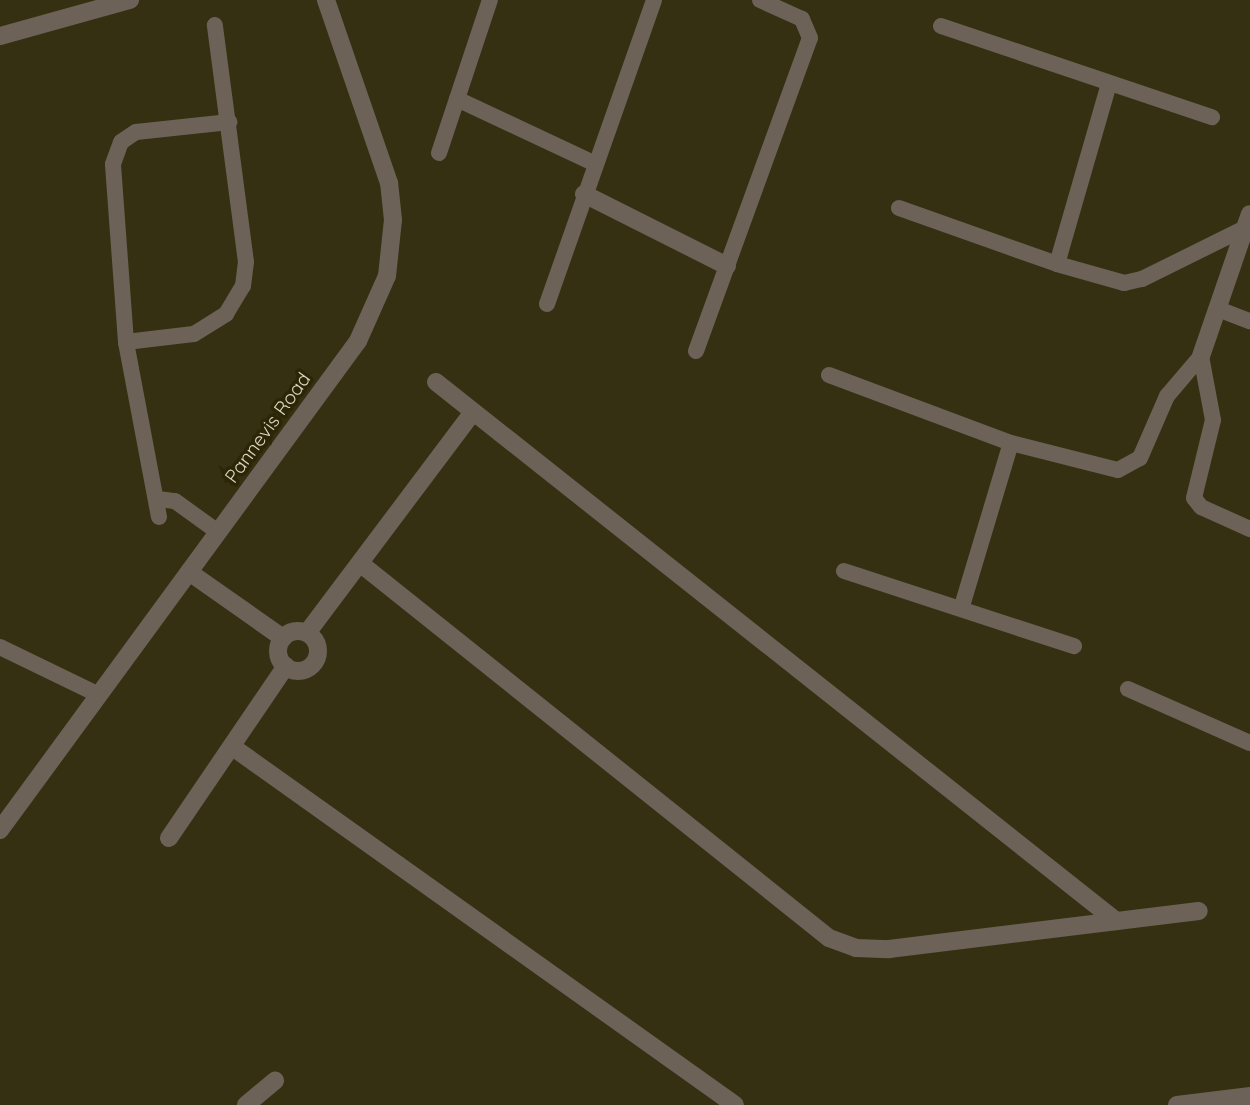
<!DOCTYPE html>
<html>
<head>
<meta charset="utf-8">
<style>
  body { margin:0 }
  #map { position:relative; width:1250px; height:1105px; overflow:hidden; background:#363012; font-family:Quicksand,sans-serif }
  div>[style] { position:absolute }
  .lane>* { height:16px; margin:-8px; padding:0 8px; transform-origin:8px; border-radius:8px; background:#6d6258 }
  .street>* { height:18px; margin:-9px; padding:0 9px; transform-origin:9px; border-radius:9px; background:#6d6258 }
  .street>.ring { margin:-9px; padding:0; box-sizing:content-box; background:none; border:18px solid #6d6258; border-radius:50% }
  span { translate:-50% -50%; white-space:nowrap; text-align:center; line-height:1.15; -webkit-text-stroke:7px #2c2607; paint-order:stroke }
  .street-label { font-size:19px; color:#dad7c6 }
</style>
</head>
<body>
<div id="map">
  <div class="lane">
    <i style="left:941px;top:26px;width:286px;rotate:18.6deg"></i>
    <i style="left:457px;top:99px;width:153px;rotate:25.1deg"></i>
    <i style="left:439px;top:153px;width:161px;rotate:-71.6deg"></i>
    <i style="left:899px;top:208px;width:168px;rotate:19.5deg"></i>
    <i style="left:1057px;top:264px;width:70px;rotate:15.8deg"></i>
    <i style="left:1124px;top:283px;width:18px;rotate:-13deg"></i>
    <i style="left:1142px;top:279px;width:115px;rotate:-26.3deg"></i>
    <i style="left:1057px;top:264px;width:187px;rotate:-73.9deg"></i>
    <i style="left:547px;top:304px;width:322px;rotate:-70.6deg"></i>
    <i style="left:1218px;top:309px;width:34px;rotate:21deg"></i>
    <i style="left:126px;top:342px;width:68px;rotate:-6.7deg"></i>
    <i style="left:194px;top:334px;width:38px;rotate:-32deg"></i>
    <i style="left:226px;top:314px;width:33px;rotate:-59deg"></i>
    <i style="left:243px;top:286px;width:24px;rotate:-83deg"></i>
    <i style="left:246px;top:262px;width:239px;rotate:-97.5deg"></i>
    <i style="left:696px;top:351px;width:333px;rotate:-70deg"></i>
    <i style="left:810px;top:38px;width:21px;rotate:-113deg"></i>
    <i style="left:802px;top:19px;width:46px;rotate:-155.7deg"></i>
    <i style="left:1201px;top:356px;width:65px;rotate:79.4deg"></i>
    <i style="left:1213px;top:420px;width:80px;rotate:103.7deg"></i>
    <i style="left:1194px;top:498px;width:11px;rotate:52deg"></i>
    <i style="left:1201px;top:507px;width:54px;rotate:24.2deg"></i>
    <i style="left:829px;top:375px;width:194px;rotate:20.5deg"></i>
    <i style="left:1011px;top:443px;width:110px;rotate:14.2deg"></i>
    <i style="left:1118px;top:470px;width:25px;rotate:-29deg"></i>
    <i style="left:1140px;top:458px;width:68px;rotate:-66.5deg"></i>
    <i style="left:1167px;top:396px;width:52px;rotate:-49.6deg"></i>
    <i style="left:158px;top:499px;width:17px;rotate:7deg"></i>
    <i style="left:175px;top:501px;width:53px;rotate:35.8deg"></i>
    <i style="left:159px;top:517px;width:178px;rotate:-100.7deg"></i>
    <i style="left:126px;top:342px;width:178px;rotate:-94.2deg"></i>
    <i style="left:113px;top:164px;width:23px;rotate:-70deg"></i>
    <i style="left:121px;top:142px;width:18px;rotate:-34deg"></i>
    <i style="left:136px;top:132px;width:94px;rotate:-6.1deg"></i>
    <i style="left:844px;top:571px;width:242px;rotate:18.1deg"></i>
    <i style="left:962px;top:606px;width:170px;rotate:-73.3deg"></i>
    <i style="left:0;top:647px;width:110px;rotate:25.9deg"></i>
    <i style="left:1128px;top:689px;width:133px;rotate:23.9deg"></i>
  </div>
  <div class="street">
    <i style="left:0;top:36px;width:135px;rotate:-15.5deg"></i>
    <i style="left:584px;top:194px;width:160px;rotate:26.7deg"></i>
    <i style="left:1201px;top:356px;width:150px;rotate:-71deg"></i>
    <i style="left:436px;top:382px;width:868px;rotate:38.4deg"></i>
    <i style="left:361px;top:564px;width:599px;rotate:38.63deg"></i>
    <i style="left:829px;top:938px;width:29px;rotate:20deg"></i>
    <i style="left:856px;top:948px;width:33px;rotate:2deg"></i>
    <i style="left:889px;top:949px;width:312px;rotate:-7deg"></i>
    <i style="left:189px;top:572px;width:115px;rotate:35.1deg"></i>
    <i class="ring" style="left:278px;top:631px;width:22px;height:22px"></i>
    <i style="left:307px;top:633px;width:276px;rotate:-53.1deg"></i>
    <i style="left:234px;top:748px;width:615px;rotate:35.47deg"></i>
    <i style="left:0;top:830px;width:606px;rotate:-53.79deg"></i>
    <i style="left:358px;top:341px;width:71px;rotate:-66deg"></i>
    <i style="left:387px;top:276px;width:56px;rotate:-83.9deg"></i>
    <i style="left:393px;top:220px;width:37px;rotate:-96deg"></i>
    <i style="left:389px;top:183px;width:194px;rotate:-109deg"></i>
    <i style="left:169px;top:838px;width:208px;rotate:-55.8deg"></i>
    <i style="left:246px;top:1105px;width:38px;rotate:-40deg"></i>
    <i style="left:1177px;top:1105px;width:74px;rotate:-7deg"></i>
  </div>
  <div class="street-label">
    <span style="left:268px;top:428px;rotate:-54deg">Pannevis Road</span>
  </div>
</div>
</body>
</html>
